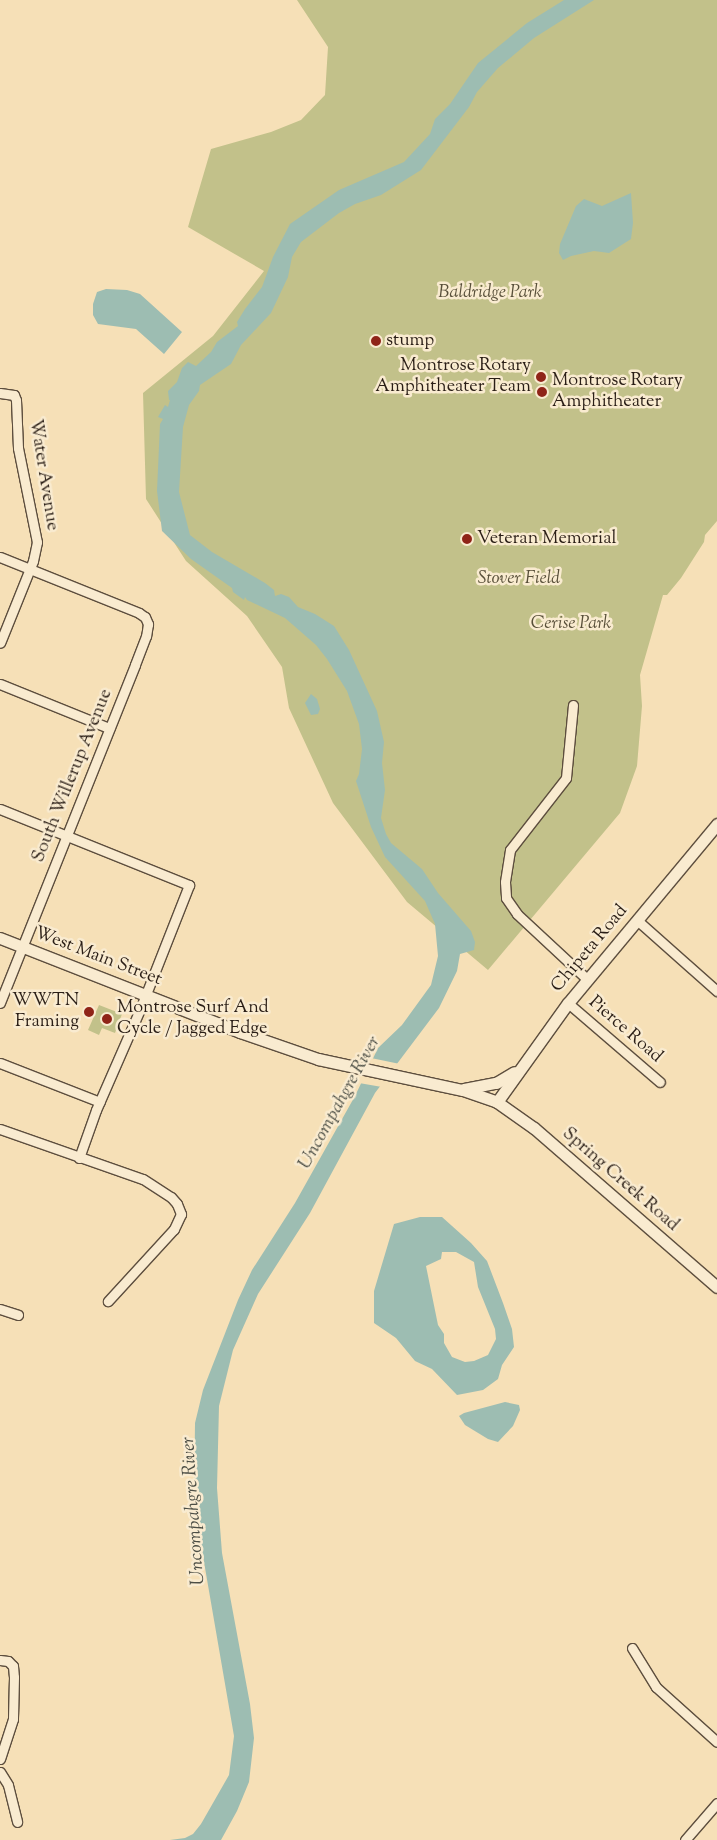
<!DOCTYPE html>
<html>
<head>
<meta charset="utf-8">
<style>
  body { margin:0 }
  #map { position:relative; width:717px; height:1840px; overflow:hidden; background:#f6e0b7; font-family:"Sorts Mill Goudy",serif }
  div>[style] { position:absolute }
  .green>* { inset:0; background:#c2c18a }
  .water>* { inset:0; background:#9dbdb2 }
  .pier>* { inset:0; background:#f6e0b7 }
  .roads { filter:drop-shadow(1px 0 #5d4e3e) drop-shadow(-1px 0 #5d4e3e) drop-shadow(0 1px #5d4e3e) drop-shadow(0 -1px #5d4e3e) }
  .street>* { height:9px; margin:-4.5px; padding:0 4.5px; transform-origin:4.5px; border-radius:4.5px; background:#f9ebd0 }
  .secondary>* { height:11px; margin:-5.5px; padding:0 5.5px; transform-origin:5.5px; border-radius:5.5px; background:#f9ebd0 }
  .dots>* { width:14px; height:14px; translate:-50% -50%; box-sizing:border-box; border:2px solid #f9ebd0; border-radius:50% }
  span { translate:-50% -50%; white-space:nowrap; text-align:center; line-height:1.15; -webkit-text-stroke:5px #f9ebd0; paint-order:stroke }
  .park-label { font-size:18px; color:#584f39; font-style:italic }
  .poi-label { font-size:18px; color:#2a1e16 }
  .left { translate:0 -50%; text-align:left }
  .right { translate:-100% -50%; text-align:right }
  .street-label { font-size:18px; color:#2a1e16 }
  .water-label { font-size:19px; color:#4c4e45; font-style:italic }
</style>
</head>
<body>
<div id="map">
  <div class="green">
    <i style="clip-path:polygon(297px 0,717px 0,717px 521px,705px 535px,704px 542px,681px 578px,667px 595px,663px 595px,640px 675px,642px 706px,637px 766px,620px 813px,488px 970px,407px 902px,333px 803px,289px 708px,282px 667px,247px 616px,186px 561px,146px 499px,143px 393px,213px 336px,264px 271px,188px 227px,211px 149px,271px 132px,301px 120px,325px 95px,328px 47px)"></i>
    <i style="clip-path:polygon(99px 1005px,122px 1014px,115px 1033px,102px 1028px,99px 1035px,88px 1030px)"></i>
  </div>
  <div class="water">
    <i style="clip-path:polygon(564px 0,594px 0,534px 38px,498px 68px,477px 92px,469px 107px,421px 170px,381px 195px,355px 204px,339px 213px,301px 242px,292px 257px,288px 277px,271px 313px,241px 345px,231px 364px,200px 385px,199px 391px,189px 405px,183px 427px,179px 492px,190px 535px,212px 552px,265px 583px,274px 590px,275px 596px,281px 594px,289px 597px,298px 607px,315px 614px,334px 626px,349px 650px,377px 711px,384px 742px,382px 763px,385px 790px,381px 818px,386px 834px,391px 843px,422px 869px,438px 893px,471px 931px,475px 942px,474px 950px,460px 954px,457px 971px,439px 1008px,375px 1093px,310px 1213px,258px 1294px,233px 1350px,219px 1406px,217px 1488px,222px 1553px,250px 1704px,254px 1738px,249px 1782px,237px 1811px,221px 1840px,170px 1840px,185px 1838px,193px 1834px,201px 1824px,229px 1775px,234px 1736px,194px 1504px,195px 1423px,203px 1390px,238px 1300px,252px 1270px,295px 1203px,355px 1096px,378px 1048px,402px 1025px,431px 985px,438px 956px,435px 924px,425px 901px,385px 857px,371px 827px,356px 781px,359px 774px,362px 749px,359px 724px,347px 691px,327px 659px,316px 645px,285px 618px,247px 600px,245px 597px,244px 600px,233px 592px,232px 588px,191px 559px,162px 531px,157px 491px,160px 424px,163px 419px,158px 417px,165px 405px,168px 407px,170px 400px,169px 400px,168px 391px,177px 382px,182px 368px,188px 362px,196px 366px,211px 352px,217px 342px,238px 326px,237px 322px,245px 309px,262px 287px,273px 257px,290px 224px,339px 190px,404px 162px,430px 134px,435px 119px,450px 104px,478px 63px,527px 23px)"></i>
    <i style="clip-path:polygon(631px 193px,633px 223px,631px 239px,609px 253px,594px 251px,571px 256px,563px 260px,559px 253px,560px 244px,576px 206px,584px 199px,602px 206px)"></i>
    <i style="clip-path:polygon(106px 289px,127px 290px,140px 294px,182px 332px,164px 354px,136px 329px,98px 324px,93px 315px,93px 304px,97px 292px)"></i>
    <i style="clip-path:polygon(311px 694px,317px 699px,320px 709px,318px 714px,311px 715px,305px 703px)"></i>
    <i style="clip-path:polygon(evenodd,420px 1217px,442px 1217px,471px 1243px,487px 1261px,503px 1303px,512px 1329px,514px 1347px,502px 1365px,498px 1379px,483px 1390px,457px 1395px,432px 1369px,415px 1361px,396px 1338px,374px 1323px,374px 1291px,394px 1224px,420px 1217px,442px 1252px,456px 1252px,474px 1262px,478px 1287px,495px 1329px,496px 1339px,488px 1355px,474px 1361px,465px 1362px,452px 1357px,444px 1343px,444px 1334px,438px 1325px,426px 1266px,441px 1259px,442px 1252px)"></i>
    <i style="clip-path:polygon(505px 1402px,519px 1405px,520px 1410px,513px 1426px,498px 1442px,488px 1439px,465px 1425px,459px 1416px,464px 1413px)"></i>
  </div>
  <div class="pier">
    <i style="clip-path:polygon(371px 1058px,400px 1064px,382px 1087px,359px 1083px)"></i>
  </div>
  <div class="roads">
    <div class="street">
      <i style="left:0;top:393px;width:14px;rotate:8deg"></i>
      <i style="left:14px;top:395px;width:5px;rotate:68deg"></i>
      <i style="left:16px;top:400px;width:48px;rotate:87.6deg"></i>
      <i style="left:18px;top:448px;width:96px;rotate:78.6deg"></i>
      <i style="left:37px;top:542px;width:19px;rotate:102deg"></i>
      <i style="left:33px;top:561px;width:88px;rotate:111.9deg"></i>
      <i style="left:0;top:557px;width:150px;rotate:21.9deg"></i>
      <i style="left:139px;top:613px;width:7px;rotate:34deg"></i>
      <i style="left:145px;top:617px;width:8px;rotate:67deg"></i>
      <i style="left:148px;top:624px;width:12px;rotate:99deg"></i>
      <i style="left:146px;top:636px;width:31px;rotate:111deg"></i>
      <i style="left:135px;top:665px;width:364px;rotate:111.8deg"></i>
      <i style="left:0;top:684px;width:118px;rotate:22deg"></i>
      <i style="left:573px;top:705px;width:73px;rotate:95.5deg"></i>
      <i style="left:566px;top:778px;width:91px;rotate:127.9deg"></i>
      <i style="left:510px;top:850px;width:32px;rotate:99deg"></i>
      <i style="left:505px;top:882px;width:16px;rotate:86deg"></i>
      <i style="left:506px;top:898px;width:19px;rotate:55deg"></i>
      <i style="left:517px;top:914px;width:96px;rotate:42.9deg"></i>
      <i style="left:0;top:809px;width:204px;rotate:21.9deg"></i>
      <i style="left:189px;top:885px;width:131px;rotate:111.5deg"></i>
      <i style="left:141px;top:1007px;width:112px;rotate:113.6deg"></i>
      <i style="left:96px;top:1110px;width:51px;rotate:109.5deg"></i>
      <i style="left:637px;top:920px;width:107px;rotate:41.6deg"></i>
      <i style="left:568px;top:1003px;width:121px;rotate:40.7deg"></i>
      <i style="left:0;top:1063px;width:107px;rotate:21.3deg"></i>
      <i style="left:0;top:1129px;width:151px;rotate:19.3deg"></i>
      <i style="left:143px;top:1179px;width:33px;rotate:33deg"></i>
      <i style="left:171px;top:1197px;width:9px;rotate:49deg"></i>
      <i style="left:177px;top:1204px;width:11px;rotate:68deg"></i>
      <i style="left:181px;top:1214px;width:17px;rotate:115deg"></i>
      <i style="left:174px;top:1229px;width:98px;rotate:132.5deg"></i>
      <i style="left:0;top:1309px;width:19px;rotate:18deg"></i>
      <i style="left:632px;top:1648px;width:46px;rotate:58.4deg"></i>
      <i style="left:656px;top:1687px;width:82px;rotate:42deg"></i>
      <i style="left:0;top:1660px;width:8px;rotate:7deg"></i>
      <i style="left:8px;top:1661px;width:7px;rotate:45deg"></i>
      <i style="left:13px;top:1666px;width:11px;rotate:85deg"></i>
      <i style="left:14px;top:1677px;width:42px;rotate:91.4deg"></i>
      <i style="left:13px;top:1719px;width:42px;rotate:108deg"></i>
      <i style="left:0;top:1772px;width:15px;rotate:58deg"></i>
      <i style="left:8px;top:1785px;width:38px;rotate:76deg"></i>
      <i style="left:685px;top:1840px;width:49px;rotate:-49.1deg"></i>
    </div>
    <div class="secondary">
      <i style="left:0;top:938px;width:258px;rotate:21.4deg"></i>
      <i style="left:240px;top:1032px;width:83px;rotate:19.1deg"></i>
      <i style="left:318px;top:1059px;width:148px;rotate:12.1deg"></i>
      <i style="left:463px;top:1090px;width:36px;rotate:19deg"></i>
      <i style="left:497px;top:1102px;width:45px;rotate:35.1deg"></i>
      <i style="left:534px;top:1128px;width:242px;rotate:41deg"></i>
      <i style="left:464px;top:1089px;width:33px;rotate:-11deg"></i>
      <i style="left:496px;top:1083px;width:21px;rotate:-31deg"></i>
      <i style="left:497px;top:1102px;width:122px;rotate:-54.4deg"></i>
      <i style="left:568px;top:1003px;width:233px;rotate:-50.2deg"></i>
    </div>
  </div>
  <div class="dots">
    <i style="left:376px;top:341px;background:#8f2418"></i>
    <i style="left:541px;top:377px;background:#8f2418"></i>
    <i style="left:542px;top:392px;background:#8f2418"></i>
    <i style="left:467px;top:539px;background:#8f2418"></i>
    <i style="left:89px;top:1012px;background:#8f2418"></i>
    <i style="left:107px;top:1019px;background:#8f2418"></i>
  </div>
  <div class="park-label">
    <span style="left:490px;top:293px">Baldridge Park</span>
    <span style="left:519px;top:579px">Stover Field</span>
    <span style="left:571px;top:624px">Cerise Park</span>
  </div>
  <div class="poi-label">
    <span class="left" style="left:386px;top:341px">stump</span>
    <span class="right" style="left:531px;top:377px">Montrose Rotary<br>Amphitheater Team</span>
    <span class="left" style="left:552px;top:392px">Montrose Rotary<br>Amphitheater</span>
    <span class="left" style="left:477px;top:539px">Veteran Memorial</span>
    <span class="right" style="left:79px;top:1012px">WWTN<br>Framing</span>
    <span class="left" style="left:117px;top:1019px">Montrose Surf And<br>Cycle / Jagged Edge</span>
  </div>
  <div class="street-label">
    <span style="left:43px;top:475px;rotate:81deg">Water Avenue</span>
    <span style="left:73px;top:776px;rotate:-68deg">South Willerup Avenue</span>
    <span style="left:590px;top:949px;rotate:-50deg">Chipeta Road</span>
    <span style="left:98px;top:957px;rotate:21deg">West Main Street</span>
    <span style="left:625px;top:1030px;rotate:41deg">Pierce Road</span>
    <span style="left:620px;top:1180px;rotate:41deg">Spring Creek Road</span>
  </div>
  <div class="water-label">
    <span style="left:340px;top:1103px;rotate:-61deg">Uncompahgre River</span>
    <span style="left:194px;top:1511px;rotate:-94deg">Uncompahgre River</span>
  </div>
</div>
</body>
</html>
